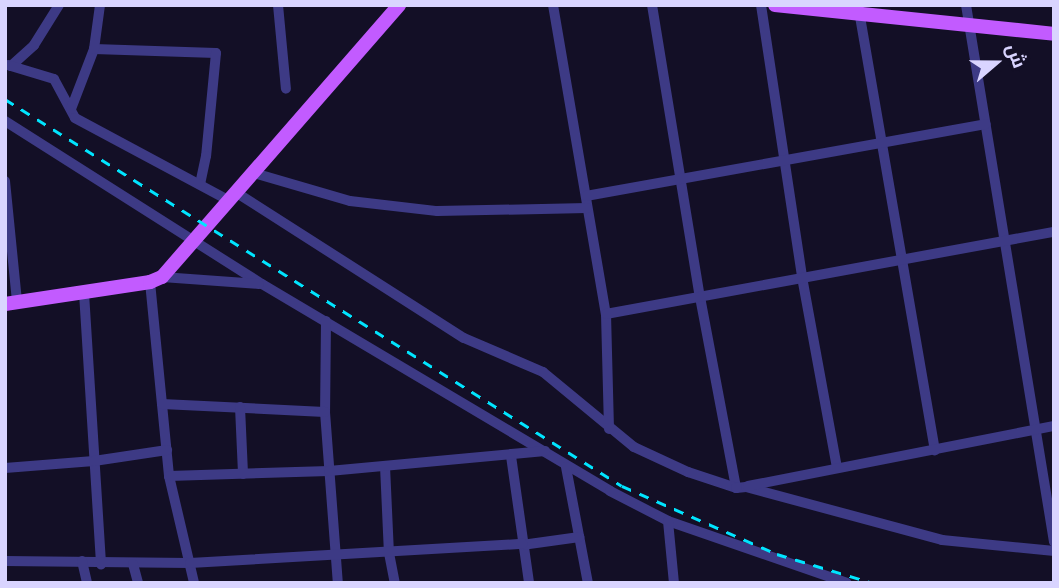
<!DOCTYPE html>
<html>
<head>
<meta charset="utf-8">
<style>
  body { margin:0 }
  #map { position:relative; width:1059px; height:588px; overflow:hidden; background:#130f26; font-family:Karla,Cairo,sans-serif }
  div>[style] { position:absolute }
  .minor>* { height:10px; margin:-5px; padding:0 5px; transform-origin:5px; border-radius:5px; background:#3d3a85 }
  .major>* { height:14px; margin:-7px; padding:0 7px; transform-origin:7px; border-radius:7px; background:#c25bff }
  .rail>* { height:2.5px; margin-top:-1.25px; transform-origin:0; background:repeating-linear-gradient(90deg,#00e5ff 0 10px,transparent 0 19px) }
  span { translate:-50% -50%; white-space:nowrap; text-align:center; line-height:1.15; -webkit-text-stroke:5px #130f26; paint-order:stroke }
  .frame { position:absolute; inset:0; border:7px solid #d9d4ff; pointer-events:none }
  .north { position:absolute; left:961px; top:28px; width:70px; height:70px; -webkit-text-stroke:5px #130f26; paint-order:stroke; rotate:70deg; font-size:19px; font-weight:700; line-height:28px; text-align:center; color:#d9d4ff }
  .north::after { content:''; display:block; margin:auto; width:24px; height:32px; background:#d9d4ff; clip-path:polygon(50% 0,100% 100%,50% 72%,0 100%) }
</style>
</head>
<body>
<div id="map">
  <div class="minor">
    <i style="left:278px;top:5px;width:84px;rotate:84.6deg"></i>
    <i style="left:553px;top:5px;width:314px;rotate:80.3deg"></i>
    <i style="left:606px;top:314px;width:115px;rotate:88.5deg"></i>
    <i style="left:652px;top:5px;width:296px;rotate:80.7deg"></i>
    <i style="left:700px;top:297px;width:194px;rotate:79.3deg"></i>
    <i style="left:761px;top:5px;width:275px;rotate:81.4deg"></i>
    <i style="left:802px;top:277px;width:194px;rotate:79.6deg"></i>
    <i style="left:858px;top:5px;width:452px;rotate:80.2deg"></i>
    <i style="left:966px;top:5px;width:544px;rotate:80.69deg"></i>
    <i style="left:94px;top:49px;width:122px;rotate:1.9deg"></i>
    <i style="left:216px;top:53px;width:103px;rotate:95.5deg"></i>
    <i style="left:206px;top:156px;width:29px;rotate:102deg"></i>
    <i style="left:8px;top:65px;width:3px;rotate:18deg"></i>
    <i style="left:11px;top:66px;width:31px;rotate:-42deg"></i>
    <i style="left:34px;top:45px;width:47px;rotate:-58deg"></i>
    <i style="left:11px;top:66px;width:45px;rotate:16.8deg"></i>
    <i style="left:54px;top:79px;width:44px;rotate:61.7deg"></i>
    <i style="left:75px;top:118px;width:176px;rotate:28.2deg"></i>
    <i style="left:71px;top:109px;width:64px;rotate:-69deg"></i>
    <i style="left:94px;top:49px;width:44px;rotate:-82.2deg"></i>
    <i style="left:5px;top:121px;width:304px;rotate:32.4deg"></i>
    <i style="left:262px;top:284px;width:405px;rotate:30.7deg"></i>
    <i style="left:610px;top:491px;width:65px;rotate:27.3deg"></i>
    <i style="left:668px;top:521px;width:189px;rotate:19.1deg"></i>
    <i style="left:254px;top:173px;width:100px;rotate:16.3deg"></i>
    <i style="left:350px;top:201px;width:88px;rotate:6.6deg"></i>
    <i style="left:437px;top:211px;width:150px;rotate:-1.1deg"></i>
    <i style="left:5px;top:181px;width:122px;rotate:84.3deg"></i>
    <i style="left:237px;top:193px;width:269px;rotate:32.6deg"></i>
    <i style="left:464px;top:338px;width:86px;rotate:23.3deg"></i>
    <i style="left:543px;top:372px;width:118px;rotate:39.5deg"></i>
    <i style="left:634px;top:447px;width:60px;rotate:24.8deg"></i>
    <i style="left:688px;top:472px;width:51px;rotate:18.4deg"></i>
    <i style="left:736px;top:488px;width:10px;rotate:-6deg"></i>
    <i style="left:746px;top:487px;width:203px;rotate:15.1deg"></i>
    <i style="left:942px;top:540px;width:113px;rotate:5.6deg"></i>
    <i style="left:586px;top:196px;width:406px;rotate:-10.2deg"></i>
    <i style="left:162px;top:277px;width:97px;rotate:4.1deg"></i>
    <i style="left:150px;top:282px;width:195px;rotate:84.4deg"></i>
    <i style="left:169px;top:476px;width:110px;rotate:76.8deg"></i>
    <i style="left:84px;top:293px;width:272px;rotate:86.4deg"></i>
    <i style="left:606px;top:314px;width:455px;rotate:-10.4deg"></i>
    <i style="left:326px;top:321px;width:91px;rotate:90.6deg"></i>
    <i style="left:325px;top:412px;width:171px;rotate:85.7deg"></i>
    <i style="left:162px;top:404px;width:163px;rotate:2.8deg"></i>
    <i style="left:240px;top:407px;width:67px;rotate:87.4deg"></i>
    <i style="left:511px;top:456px;width:128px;rotate:81.9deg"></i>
    <i style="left:385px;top:466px;width:87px;rotate:87.4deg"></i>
    <i style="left:389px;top:553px;width:31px;rotate:79deg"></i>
    <i style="left:566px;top:467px;width:118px;rotate:79.3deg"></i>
    <i style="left:5px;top:468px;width:89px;rotate:-4.5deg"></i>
    <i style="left:94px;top:461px;width:74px;rotate:-8.6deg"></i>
    <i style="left:169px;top:476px;width:160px;rotate:-1.8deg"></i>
    <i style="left:329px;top:471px;width:217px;rotate:-5.3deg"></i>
    <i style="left:748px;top:486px;width:312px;rotate:-11.1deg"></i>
    <i style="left:668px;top:521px;width:62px;rotate:84.5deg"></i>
    <i style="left:522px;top:545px;width:58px;rotate:-8deg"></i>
    <i style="left:5px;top:561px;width:185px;rotate:0.6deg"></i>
    <i style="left:190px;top:563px;width:333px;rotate:-3.3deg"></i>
    <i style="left:82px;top:561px;width:23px;rotate:77deg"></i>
    <i style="left:133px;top:564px;width:20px;rotate:75deg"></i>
  </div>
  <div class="major">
    <i style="left:775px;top:5px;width:281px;rotate:5.9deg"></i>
    <i style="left:5px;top:304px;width:147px;rotate:-8.6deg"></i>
    <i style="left:150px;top:282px;width:13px;rotate:-23deg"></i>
    <i style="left:162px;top:277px;width:361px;rotate:-48.9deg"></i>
  </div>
  <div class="rail">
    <i style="left:5px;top:99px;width:728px;rotate:32.1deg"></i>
    <i style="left:622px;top:486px;width:169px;rotate:23.7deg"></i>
    <i style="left:777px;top:554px;width:100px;rotate:16.8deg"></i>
  </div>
  <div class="frame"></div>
  <div class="north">ش</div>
</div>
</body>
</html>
